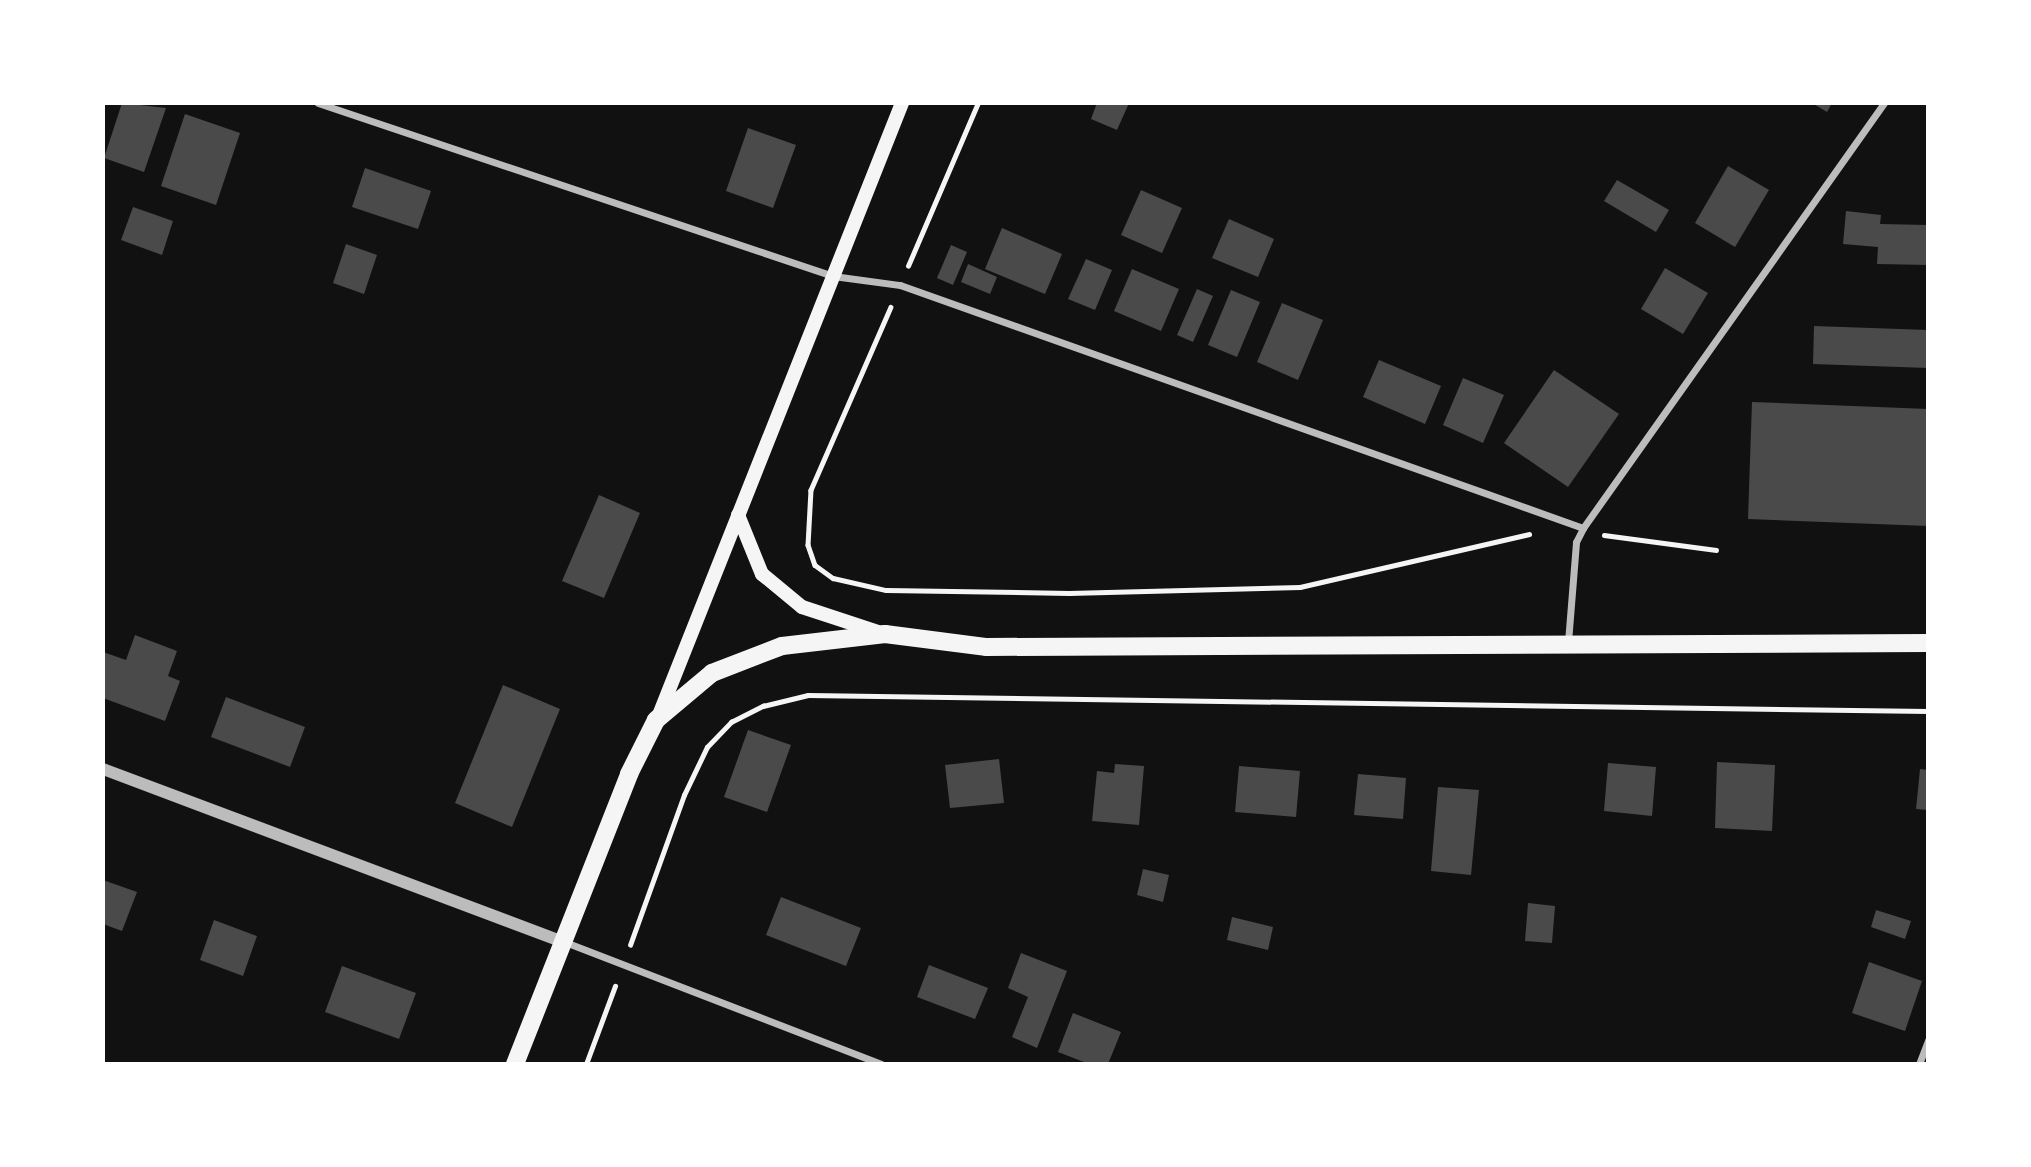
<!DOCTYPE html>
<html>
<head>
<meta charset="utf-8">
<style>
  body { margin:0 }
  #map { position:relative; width:2031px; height:1167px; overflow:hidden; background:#111; font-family:"Exo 2",sans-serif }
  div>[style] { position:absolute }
  .building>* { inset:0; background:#4a4a4a }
  .path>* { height:4.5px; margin:-2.25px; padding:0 2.25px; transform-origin:2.25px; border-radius:2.25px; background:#f5f5f5 }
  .minor>* { height:7px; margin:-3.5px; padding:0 3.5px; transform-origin:3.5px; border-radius:3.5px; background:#bcbcbc }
  .tertiary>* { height:12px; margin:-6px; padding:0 6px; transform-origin:6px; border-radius:6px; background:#bcbcbc }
  .secondary>* { height:14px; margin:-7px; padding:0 7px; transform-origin:7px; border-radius:7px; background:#f5f5f5 }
  .primary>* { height:18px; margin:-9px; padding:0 9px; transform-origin:9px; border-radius:9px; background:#f5f5f5 }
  span { translate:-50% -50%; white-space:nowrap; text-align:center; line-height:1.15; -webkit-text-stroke:5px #fff; paint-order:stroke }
  .frame { position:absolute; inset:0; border:105px solid #fff; pointer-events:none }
</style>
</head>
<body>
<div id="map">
  <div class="building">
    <i style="clip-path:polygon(122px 103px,166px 108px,144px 172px,104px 158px)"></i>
    <i style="clip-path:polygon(1097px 103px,1129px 103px,1117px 130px,1091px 119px)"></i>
    <i style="clip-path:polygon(1812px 103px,1832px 103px,1827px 112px)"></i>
    <i style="clip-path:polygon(185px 114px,240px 133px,216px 205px,161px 186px)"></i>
    <i style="clip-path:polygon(748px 128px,796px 145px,773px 208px,726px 191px)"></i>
    <i style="clip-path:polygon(1728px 166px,1769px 190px,1735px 247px,1695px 223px)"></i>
    <i style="clip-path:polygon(365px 168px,431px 191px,418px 229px,352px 207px)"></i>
    <i style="clip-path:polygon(1617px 180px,1669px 210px,1656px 232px,1604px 201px)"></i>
    <i style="clip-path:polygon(1141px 190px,1182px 208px,1162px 253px,1121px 235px)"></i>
    <i style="clip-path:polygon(133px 207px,173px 221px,162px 255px,121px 240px)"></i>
    <i style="clip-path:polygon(1846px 211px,1881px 215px,1880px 224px,1928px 225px,1928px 265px,1877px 264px,1878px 247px,1843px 244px)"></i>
    <i style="clip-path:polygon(1229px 219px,1274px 239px,1258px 277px,1212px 258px)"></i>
    <i style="clip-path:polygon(1002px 228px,1062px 254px,1045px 294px,985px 269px)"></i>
    <i style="clip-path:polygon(346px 244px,377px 255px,364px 294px,333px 283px)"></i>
    <i style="clip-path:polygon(951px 245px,967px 252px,953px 285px,937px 278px)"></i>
    <i style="clip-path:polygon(1086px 259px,1112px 270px,1095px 310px,1068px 299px)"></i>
    <i style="clip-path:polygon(968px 264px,997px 277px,990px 294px,961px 282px)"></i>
    <i style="clip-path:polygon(1665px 268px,1708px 293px,1683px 334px,1641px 309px)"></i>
    <i style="clip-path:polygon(1132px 269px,1179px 289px,1161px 331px,1114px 311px)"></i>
    <i style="clip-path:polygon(1197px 289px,1213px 296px,1193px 342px,1177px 335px)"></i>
    <i style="clip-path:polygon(1231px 290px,1260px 302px,1237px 357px,1208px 345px)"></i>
    <i style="clip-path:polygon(1282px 303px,1323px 320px,1298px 380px,1257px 362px)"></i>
    <i style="clip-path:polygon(1814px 326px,1928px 330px,1928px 368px,1813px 364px)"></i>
    <i style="clip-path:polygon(1379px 360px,1441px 386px,1425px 424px,1363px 397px)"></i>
    <i style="clip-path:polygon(1554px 370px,1619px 414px,1568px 487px,1504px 443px)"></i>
    <i style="clip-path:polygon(1463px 378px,1504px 395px,1483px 443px,1443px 425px)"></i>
    <i style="clip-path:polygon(1752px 402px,1928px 409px,1928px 526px,1748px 519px)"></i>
    <i style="clip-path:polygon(599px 495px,640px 513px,604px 598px,562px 581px)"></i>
    <i style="clip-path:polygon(135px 635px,177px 651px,168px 676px,180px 681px,165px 721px,103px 698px,103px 652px,126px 660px)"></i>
    <i style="clip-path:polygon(503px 685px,560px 709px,512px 827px,455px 803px)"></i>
    <i style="clip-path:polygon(226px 697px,305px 727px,290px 767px,211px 737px)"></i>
    <i style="clip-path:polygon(748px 730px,791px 745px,767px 812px,724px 797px)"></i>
    <i style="clip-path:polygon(999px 759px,1004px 803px,950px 808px,945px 765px)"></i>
    <i style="clip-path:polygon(1717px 762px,1775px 765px,1772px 831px,1715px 828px)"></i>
    <i style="clip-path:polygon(1608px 763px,1656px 767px,1652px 816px,1604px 811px)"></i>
    <i style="clip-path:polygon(1115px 764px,1144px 766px,1139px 825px,1092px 821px,1097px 771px,1114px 773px)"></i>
    <i style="clip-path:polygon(1239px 766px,1300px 771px,1296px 817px,1235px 812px)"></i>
    <i style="clip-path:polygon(1920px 769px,1928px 770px,1928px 810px,1916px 809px)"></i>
    <i style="clip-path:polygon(1358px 774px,1406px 778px,1403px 819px,1354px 815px)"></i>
    <i style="clip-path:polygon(1438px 787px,1479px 790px,1471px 875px,1431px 871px)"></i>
    <i style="clip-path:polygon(1143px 869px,1169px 875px,1163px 902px,1137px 895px)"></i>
    <i style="clip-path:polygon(103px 880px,137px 892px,122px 931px,103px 924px)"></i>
    <i style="clip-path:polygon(781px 897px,861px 928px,846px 966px,766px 935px)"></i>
    <i style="clip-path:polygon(1528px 903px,1555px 906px,1552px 943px,1525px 941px)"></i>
    <i style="clip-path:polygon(1876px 910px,1911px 921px,1905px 939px,1871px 927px)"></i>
    <i style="clip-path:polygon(1232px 917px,1273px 927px,1268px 950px,1227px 940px)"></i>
    <i style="clip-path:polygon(214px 920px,257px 936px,243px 976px,200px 960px)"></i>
    <i style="clip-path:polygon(1021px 953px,1067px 971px,1037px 1048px,1012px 1037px,1028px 997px,1008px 988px)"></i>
    <i style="clip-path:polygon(1869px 962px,1922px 981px,1905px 1031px,1852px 1013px)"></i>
    <i style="clip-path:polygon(929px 965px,988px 988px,975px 1019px,917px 997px)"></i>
    <i style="clip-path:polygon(342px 966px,416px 993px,399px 1039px,325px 1012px)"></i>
    <i style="clip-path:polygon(1073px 1013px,1121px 1032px,1108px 1064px,1089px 1064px,1058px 1052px)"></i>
  </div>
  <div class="path">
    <i style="left:908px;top:266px;width:177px;rotate:-66.8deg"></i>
    <i style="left:891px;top:307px;width:200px;rotate:113.6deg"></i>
    <i style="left:811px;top:490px;width:55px;rotate:93.1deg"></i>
    <i style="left:808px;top:545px;width:21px;rotate:71deg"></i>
    <i style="left:815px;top:565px;width:22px;rotate:36deg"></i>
    <i style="left:833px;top:578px;width:54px;rotate:12.8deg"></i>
    <i style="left:886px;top:590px;width:183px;rotate:0.9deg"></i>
    <i style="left:1069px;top:593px;width:231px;rotate:-1.5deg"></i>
    <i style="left:1300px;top:587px;width:235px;rotate:-13deg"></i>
    <i style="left:1604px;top:535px;width:113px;rotate:7.6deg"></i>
    <i style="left:630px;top:945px;width:159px;rotate:-70.2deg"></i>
    <i style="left:684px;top:795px;width:53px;rotate:-64.4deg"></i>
    <i style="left:707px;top:747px;width:35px;rotate:-46deg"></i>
    <i style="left:731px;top:722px;width:36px;rotate:-27deg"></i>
    <i style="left:763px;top:706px;width:46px;rotate:-13.7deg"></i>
    <i style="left:808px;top:695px;width:1120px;rotate:0.82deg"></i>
    <i style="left:586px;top:1064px;width:83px;rotate:-69.6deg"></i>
  </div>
  <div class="minor">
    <i style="left:318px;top:103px;width:543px;rotate:18.57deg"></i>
    <i style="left:833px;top:276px;width:68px;rotate:7.7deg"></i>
    <i style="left:900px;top:285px;width:725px;rotate:19.58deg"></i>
    <i style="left:1568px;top:642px;width:100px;rotate:-85.4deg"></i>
    <i style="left:1576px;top:542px;width:16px;rotate:-63deg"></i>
    <i style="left:1583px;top:528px;width:521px;rotate:-54.69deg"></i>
    <i style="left:565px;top:942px;width:339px;rotate:21.1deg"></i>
    <i style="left:1919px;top:1064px;width:26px;rotate:-69deg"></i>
  </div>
  <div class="tertiary">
    <i style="left:103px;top:769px;width:492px;rotate:20.6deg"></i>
  </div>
  <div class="secondary">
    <i style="left:738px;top:515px;width:64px;rotate:67.9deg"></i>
    <i style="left:762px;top:574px;width:52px;rotate:39.5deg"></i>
    <i style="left:802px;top:607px;width:83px;rotate:18.2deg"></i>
    <i style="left:657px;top:720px;width:664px;rotate:-68.34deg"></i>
  </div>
  <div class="primary">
    <i style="left:515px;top:1064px;width:312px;rotate:-68.5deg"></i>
    <i style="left:629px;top:774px;width:60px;rotate:-63.4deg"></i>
    <i style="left:656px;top:720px;width:73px;rotate:-40deg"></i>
    <i style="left:712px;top:673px;width:75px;rotate:-21.1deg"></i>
    <i style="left:782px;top:646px;width:104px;rotate:-6.6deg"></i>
    <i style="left:885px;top:634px;width:103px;rotate:7.3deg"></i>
    <i style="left:987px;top:647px;width:941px;rotate:-0.24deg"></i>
  </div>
  <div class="frame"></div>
</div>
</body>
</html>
